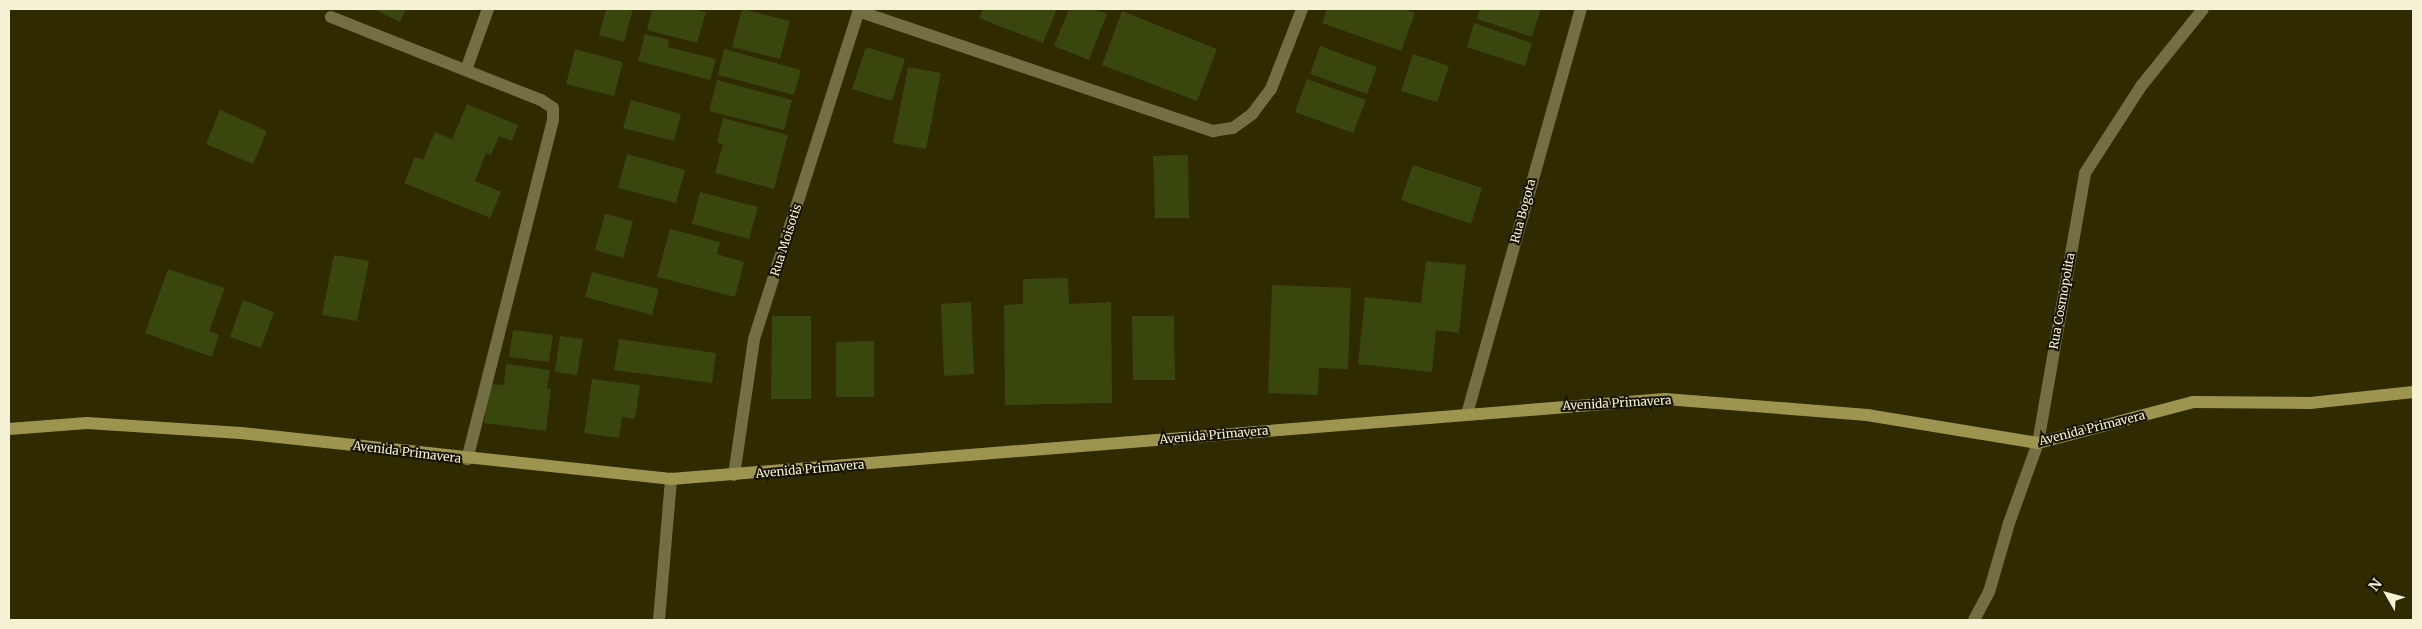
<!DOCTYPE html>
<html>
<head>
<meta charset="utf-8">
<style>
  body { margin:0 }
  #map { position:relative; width:2422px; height:629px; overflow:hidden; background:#2f2a00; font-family:Merriweather,serif }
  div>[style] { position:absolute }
  .building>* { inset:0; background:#39470e }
  .lane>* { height:12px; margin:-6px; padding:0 6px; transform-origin:6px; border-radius:6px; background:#736e44 }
  .street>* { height:12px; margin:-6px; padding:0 6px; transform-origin:6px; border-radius:6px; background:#736e44 }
  .secondary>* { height:12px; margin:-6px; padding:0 6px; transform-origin:6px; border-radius:6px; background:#9d954f }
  span { translate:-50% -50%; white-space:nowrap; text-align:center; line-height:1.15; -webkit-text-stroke:4px #151200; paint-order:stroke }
  .street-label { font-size:12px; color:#f4f1d4 }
  .frame { position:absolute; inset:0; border:10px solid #f4f1d4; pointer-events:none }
  .north { position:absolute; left:2362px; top:569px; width:50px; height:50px; -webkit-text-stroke:4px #151200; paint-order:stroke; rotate:308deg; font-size:14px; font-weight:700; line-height:20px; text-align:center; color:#f4f1d4 }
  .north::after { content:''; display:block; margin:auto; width:18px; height:22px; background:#f4f1d4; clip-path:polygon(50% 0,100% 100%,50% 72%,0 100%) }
</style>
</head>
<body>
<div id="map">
  <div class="building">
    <i style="clip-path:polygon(373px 9px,406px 9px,400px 22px)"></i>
    <i style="clip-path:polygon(606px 9px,633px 9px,624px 42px,599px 35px)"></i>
    <i style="clip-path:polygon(652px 9px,692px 9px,706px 12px,697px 43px,647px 30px)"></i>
    <i style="clip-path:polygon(742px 9px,790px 21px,780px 59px,732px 47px)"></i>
    <i style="clip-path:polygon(983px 9px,1057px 9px,1043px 43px,979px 18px)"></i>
    <i style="clip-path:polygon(1069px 9px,1093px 9px,1107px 14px,1089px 60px,1054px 46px)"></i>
    <i style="clip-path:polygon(1327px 9px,1404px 9px,1415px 13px,1401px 51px,1322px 23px)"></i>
    <i style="clip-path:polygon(1480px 9px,1541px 9px,1532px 37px,1477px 19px)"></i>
    <i style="clip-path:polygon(1122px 11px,1217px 49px,1197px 101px,1102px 65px)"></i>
    <i style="clip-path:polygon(1474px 23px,1532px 43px,1525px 66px,1467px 47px)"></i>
    <i style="clip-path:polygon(645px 34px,669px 40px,668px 47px,716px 59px,710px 80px,638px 61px)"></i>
    <i style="clip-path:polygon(1320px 46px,1377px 67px,1367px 94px,1310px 74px)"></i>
    <i style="clip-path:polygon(866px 47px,905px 59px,892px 101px,852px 89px)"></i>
    <i style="clip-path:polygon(575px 49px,623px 62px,614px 96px,566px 84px)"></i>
    <i style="clip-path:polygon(724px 49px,801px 70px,794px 95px,718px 75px)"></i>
    <i style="clip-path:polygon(1413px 54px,1449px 66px,1437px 102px,1401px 91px)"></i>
    <i style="clip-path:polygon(908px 67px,941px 73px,926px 149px,893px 143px)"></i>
    <i style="clip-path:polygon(1307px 79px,1366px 100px,1353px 133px,1295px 112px)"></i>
    <i style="clip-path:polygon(717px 80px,792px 100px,784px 130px,709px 111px)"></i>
    <i style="clip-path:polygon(631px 100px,681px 114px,674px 141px,623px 128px)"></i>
    <i style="clip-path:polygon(467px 104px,518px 125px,512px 141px,499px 136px,491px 155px,486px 153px,475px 181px,501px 192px,490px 218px,404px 183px,415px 157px,423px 160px,435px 132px,452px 139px)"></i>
    <i style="clip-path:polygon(220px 110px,267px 131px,253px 164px,206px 144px)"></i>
    <i style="clip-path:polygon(723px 118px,788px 135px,774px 189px,715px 173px,723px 144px,717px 143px)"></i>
    <i style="clip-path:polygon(627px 154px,685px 170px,676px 203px,618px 188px)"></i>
    <i style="clip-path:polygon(1188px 155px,1189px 218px,1155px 218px,1153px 156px)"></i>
    <i style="clip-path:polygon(1413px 165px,1482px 188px,1471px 224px,1401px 200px)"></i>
    <i style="clip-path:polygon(700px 192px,758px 207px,749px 239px,692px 224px)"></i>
    <i style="clip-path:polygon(605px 214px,633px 221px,623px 258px,595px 250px)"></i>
    <i style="clip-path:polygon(670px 229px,720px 242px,717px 254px,744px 262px,735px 297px,657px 277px)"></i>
    <i style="clip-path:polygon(334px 255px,369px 261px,357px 321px,322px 315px)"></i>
    <i style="clip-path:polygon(1426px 261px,1466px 265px,1459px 333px,1436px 330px,1432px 372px,1358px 364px,1365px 297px,1421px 303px)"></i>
    <i style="clip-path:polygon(168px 269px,225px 288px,209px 331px,219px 335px,212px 357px,145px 333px)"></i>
    <i style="clip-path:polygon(592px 272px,659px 289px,652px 315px,585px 297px)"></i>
    <i style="clip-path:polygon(1068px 278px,1069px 304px,1111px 302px,1112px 403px,1005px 405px,1004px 305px,1023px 304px,1023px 279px)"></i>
    <i style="clip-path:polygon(1272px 285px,1351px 288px,1348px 369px,1319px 368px,1318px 395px,1268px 393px)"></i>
    <i style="clip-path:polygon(243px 300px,274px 312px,261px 348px,230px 337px)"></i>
    <i style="clip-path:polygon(971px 302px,974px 374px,944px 376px,941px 304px)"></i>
    <i style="clip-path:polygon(772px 316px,811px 316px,811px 399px,771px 399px)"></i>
    <i style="clip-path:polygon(1132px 316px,1174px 316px,1175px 380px,1133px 380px)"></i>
    <i style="clip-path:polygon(513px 330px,553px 335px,549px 362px,509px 357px)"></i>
    <i style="clip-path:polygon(560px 336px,583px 339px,577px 375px,555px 372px)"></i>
    <i style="clip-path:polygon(619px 339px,716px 353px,712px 383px,614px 370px)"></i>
    <i style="clip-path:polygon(874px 341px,874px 397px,836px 397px,836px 342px)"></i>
    <i style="clip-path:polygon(506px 364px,550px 370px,547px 388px,551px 389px,546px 431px,484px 423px,489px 384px,504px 385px)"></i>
    <i style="clip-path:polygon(592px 379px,640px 385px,635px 419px,622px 417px,619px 438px,584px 433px)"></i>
  </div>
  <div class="lane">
    <i style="left:466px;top:70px;width:65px;rotate:-70.2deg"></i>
    <i style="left:659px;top:620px;width:142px;rotate:-85.1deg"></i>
  </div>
  <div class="street">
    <i style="left:858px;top:11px;width:375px;rotate:18.7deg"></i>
    <i style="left:1213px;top:131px;width:20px;rotate:-9deg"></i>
    <i style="left:1233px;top:128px;width:24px;rotate:-36deg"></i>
    <i style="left:1252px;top:114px;width:31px;rotate:-53deg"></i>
    <i style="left:1271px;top:89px;width:86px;rotate:-68.8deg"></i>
    <i style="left:331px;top:17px;width:226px;rotate:21.6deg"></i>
    <i style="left:541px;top:100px;width:14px;rotate:34deg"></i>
    <i style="left:553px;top:108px;width:12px;rotate:90deg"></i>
    <i style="left:553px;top:120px;width:350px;rotate:104.2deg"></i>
    <i style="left:1467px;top:414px;width:421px;rotate:-74.3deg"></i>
    <i style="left:734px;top:475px;width:137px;rotate:-81.6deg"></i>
    <i style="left:754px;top:339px;width:346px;rotate:-72.3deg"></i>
    <i style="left:1974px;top:620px;width:32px;rotate:-62deg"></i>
    <i style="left:1989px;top:592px;width:72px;rotate:-73.8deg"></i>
    <i style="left:2009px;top:523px;width:85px;rotate:-70.1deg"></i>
    <i style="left:2038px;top:443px;width:274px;rotate:-80.1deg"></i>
    <i style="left:2085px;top:173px;width:105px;rotate:-57.1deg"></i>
    <i style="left:2142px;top:85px;width:97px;rotate:-51.2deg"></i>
  </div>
  <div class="secondary">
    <i style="left:9px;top:429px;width:78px;rotate:-4.4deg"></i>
    <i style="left:87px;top:423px;width:154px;rotate:3.7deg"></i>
    <i style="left:241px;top:433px;width:432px;rotate:6.1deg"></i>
    <i style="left:671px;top:479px;width:997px;rotate:-4.6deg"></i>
    <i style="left:1665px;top:399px;width:203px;rotate:4.5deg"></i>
    <i style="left:1867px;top:415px;width:173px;rotate:9.3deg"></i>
    <i style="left:2038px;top:443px;width:160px;rotate:-14.8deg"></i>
    <i style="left:2193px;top:402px;width:117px;rotate:0.5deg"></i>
    <i style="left:2310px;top:403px;width:104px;rotate:-6.1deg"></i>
  </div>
  <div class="street-label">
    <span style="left:1523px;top:211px;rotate:-75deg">Rua Bogota</span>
    <span style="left:786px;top:240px;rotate:-72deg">Rua Moisotis</span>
    <span style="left:2062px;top:301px;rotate:-80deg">Rua Cosmopolita</span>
    <span style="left:1617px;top:403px;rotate:-3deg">Avenida Primavera</span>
    <span style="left:2092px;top:428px;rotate:-14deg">Avenida Primavera</span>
    <span style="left:1214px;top:435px;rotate:-5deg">Avenida Primavera</span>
    <span style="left:407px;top:452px;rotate:7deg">Avenida Primavera</span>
    <span style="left:810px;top:469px;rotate:-5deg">Avenida Primavera</span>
  </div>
  <div class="frame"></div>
  <div class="north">N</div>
</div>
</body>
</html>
